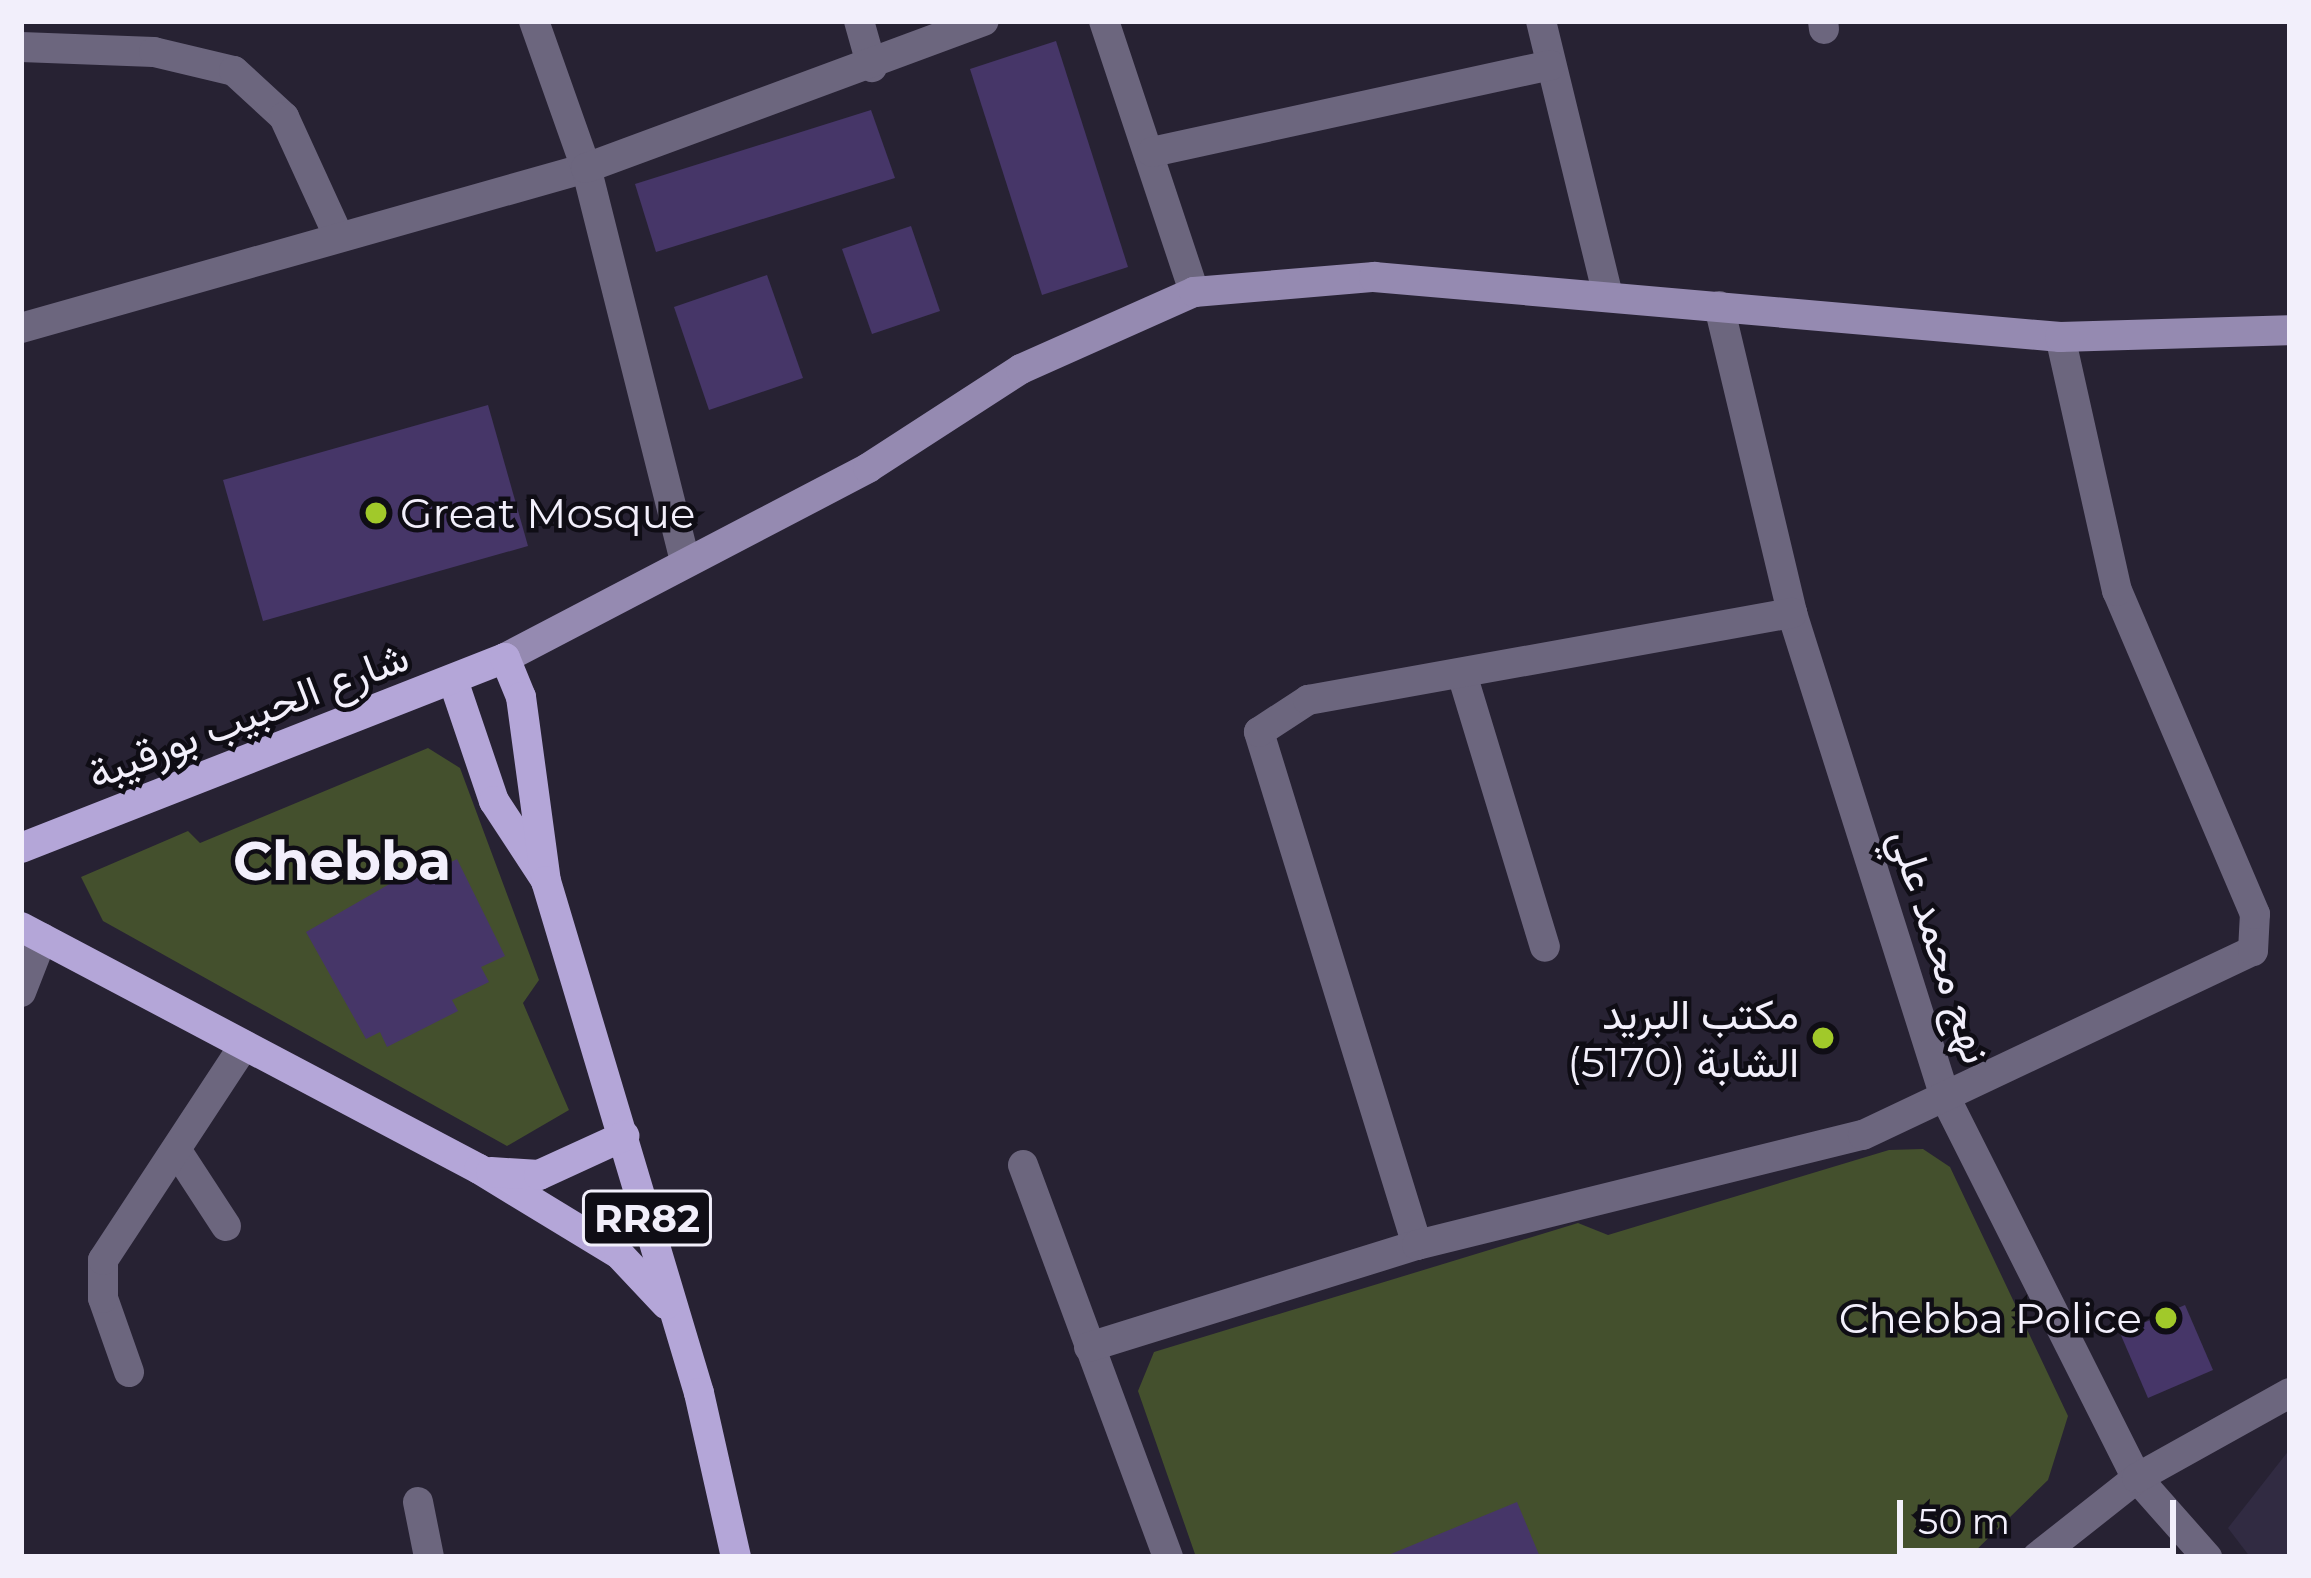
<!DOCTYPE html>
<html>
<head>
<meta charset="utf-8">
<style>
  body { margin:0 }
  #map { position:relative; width:2311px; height:1578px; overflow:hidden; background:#272233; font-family:Montserrat,Vazirmatn,sans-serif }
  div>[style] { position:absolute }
  .built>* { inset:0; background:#312b42 }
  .green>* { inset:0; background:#44502d }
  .building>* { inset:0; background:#463668 }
  .minor>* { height:30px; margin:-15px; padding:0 15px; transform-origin:15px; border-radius:15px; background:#6c667e }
  .tertiary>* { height:30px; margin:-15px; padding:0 15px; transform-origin:15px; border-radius:15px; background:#6c667e }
  .secondary>* { height:30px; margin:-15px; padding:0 15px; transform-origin:15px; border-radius:15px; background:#958ab1 }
  .primary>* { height:30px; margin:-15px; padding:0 15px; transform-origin:15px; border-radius:15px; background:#b4a6d8 }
  .dots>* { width:33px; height:33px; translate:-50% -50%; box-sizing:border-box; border:6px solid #0f0d15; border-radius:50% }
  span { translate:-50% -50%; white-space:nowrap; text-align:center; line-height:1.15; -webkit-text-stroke:9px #0f0d15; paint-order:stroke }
  .shield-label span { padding:3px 9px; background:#0f0d15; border:3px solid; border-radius:9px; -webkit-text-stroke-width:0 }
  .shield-label { font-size:39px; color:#f2effb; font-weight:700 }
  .poi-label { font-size:42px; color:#f2effb }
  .left { translate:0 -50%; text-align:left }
  .right { translate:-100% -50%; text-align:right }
  .street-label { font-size:42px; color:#f2effb }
  .district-label { font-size:54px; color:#f2effb; font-weight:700 }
  .frame { position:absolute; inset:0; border:24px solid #f2effb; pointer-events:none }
  .scale { position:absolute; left:1897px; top:1500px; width:279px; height:54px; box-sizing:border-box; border:6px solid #f2effb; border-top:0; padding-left:15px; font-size:36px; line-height:42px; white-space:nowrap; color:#f2effb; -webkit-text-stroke:9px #0f0d15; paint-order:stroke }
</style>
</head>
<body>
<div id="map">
  <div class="built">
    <i style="clip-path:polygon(2290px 1449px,2290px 1557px,2250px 1557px,2228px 1528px)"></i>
  </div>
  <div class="green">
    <i style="clip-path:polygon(428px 748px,460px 768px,539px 980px,523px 1003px,569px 1110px,507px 1146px,103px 921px,81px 877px,188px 831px,200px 843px)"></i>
    <i style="clip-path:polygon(1923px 1149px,1950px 1167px,2068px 1416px,2048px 1480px,1969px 1557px,1196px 1557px,1138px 1391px,1154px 1352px,1578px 1223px,1608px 1235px,1889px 1150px)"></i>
  </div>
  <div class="building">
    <i style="clip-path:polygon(1056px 41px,1128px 267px,1042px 295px,970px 69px)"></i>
    <i style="clip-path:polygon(871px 110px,895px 178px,656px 252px,635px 184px)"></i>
    <i style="clip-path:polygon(911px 226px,940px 311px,872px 334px,842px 249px)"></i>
    <i style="clip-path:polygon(767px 275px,803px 378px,709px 410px,674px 307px)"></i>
    <i style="clip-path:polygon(488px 405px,528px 546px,263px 621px,223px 480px)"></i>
    <i style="clip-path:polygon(433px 859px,437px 869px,457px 859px,505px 956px,481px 967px,489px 982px,452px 1000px,458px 1011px,387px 1047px,380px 1032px,366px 1039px,306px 932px)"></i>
    <i style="clip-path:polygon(2185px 1305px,2213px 1370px,2148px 1398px,2120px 1333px)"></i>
    <i style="clip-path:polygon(1517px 1502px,1540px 1557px,1386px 1557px,1386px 1556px)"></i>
  </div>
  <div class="minor">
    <i style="left:859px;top:21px;width:48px;rotate:74.2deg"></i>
    <i style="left:1104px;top:21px;width:286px;rotate:71.6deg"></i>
    <i style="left:1541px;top:21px;width:278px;rotate:76.3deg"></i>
    <i style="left:1823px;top:21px;width:8px;rotate:83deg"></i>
    <i style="left:21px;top:47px;width:133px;rotate:2.2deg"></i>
    <i style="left:154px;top:52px;width:82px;rotate:13.4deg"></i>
    <i style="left:234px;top:71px;width:68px;rotate:42.6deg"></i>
    <i style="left:284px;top:117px;width:128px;rotate:65.4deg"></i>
    <i style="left:1152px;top:152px;width:408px;rotate:-12.3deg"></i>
    <i style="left:1719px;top:306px;width:316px;rotate:76.6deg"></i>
    <i style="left:1792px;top:613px;width:508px;rotate:72.46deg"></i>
    <i style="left:1945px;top:1097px;width:427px;rotate:63.3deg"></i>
    <i style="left:2137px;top:1478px;width:106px;rotate:48.5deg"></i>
    <i style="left:21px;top:328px;width:587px;rotate:-15.81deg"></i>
    <i style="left:586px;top:168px;width:156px;rotate:-109.5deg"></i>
    <i style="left:1462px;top:674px;width:285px;rotate:73.1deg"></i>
    <i style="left:21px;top:992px;width:58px;rotate:-68.7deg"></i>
    <i style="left:179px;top:1154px;width:86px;rotate:56.9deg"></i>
    <i style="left:1023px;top:1165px;width:418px;rotate:69.7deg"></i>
    <i style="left:1417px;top:1245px;width:537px;rotate:-107.12deg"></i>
    <i style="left:1259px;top:732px;width:59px;rotate:-33.1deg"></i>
    <i style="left:1308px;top:700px;width:492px;rotate:-10.2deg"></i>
    <i style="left:1089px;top:1347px;width:343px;rotate:-17.3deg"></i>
    <i style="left:1417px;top:1245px;width:459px;rotate:-13.9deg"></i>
    <i style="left:1863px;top:1135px;width:431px;rotate:-25.3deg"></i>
    <i style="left:2253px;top:951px;width:37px;rotate:-87deg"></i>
    <i style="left:2255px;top:914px;width:351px;rotate:-113.1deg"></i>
    <i style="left:2117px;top:591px;width:260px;rotate:-102.6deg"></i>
    <i style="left:129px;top:1372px;width:78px;rotate:-109.4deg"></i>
    <i style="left:103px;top:1298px;width:38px;rotate:-90deg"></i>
    <i style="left:103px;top:1260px;width:257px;rotate:-56.7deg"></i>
    <i style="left:418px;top:1502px;width:56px;rotate:78.7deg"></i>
  </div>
  <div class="tertiary">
    <i style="left:685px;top:561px;width:405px;rotate:-104.1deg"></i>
    <i style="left:586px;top:168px;width:424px;rotate:-20.3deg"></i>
    <i style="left:2037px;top:1557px;width:127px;rotate:-38.3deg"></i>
    <i style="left:2137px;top:1478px;width:175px;rotate:-29.1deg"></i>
  </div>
  <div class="secondary">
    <i style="left:505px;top:658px;width:410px;rotate:-27.6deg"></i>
    <i style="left:868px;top:468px;width:182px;rotate:-32.9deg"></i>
    <i style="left:1021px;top:369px;width:189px;rotate:-24deg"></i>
    <i style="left:1194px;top:292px;width:181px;rotate:-4.8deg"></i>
    <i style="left:1374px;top:277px;width:689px;rotate:5deg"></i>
    <i style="left:2060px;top:337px;width:230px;rotate:-1.7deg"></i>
  </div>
  <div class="primary">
    <i style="left:453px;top:680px;width:128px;rotate:71.3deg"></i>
    <i style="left:494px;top:801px;width:90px;rotate:56.8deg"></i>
    <i style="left:21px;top:848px;width:520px;rotate:-21.43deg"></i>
    <i style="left:505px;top:658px;width:42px;rotate:67.7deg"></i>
    <i style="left:521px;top:697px;width:186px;rotate:82.3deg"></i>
    <i style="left:546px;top:881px;width:534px;rotate:73.36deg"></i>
    <i style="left:699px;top:1393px;width:168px;rotate:77.3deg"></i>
    <i style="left:21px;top:927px;width:518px;rotate:27.85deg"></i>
    <i style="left:479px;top:1169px;width:164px;rotate:31.3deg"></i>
    <i style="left:619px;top:1254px;width:69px;rotate:46.8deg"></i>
    <i style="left:491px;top:1172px;width:48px;rotate:3.6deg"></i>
    <i style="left:539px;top:1175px;width:94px;rotate:-24.6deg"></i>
  </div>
  <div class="dots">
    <i style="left:376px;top:513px;background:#a1c92a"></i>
    <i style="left:1823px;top:1038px;background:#a1c92a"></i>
    <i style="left:2166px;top:1318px;background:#a1c92a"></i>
  </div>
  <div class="shield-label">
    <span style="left:647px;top:1218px">RR82</span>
  </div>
  <div class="poi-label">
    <span class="left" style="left:400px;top:513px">Great Mosque</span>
    <span class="right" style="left:1799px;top:1038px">مكتب البريد<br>الشابة (5170)</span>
    <span class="right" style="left:2142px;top:1318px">Chebba Police</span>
  </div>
  <div class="street-label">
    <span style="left:248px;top:715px;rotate:-21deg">شارع الحبيب بورقيبة</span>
    <span style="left:1941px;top:946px;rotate:72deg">نهج محمد علي</span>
  </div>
  <div class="district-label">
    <span style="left:342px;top:861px">Chebba</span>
  </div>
  <div class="frame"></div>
  <div class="scale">50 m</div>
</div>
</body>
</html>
